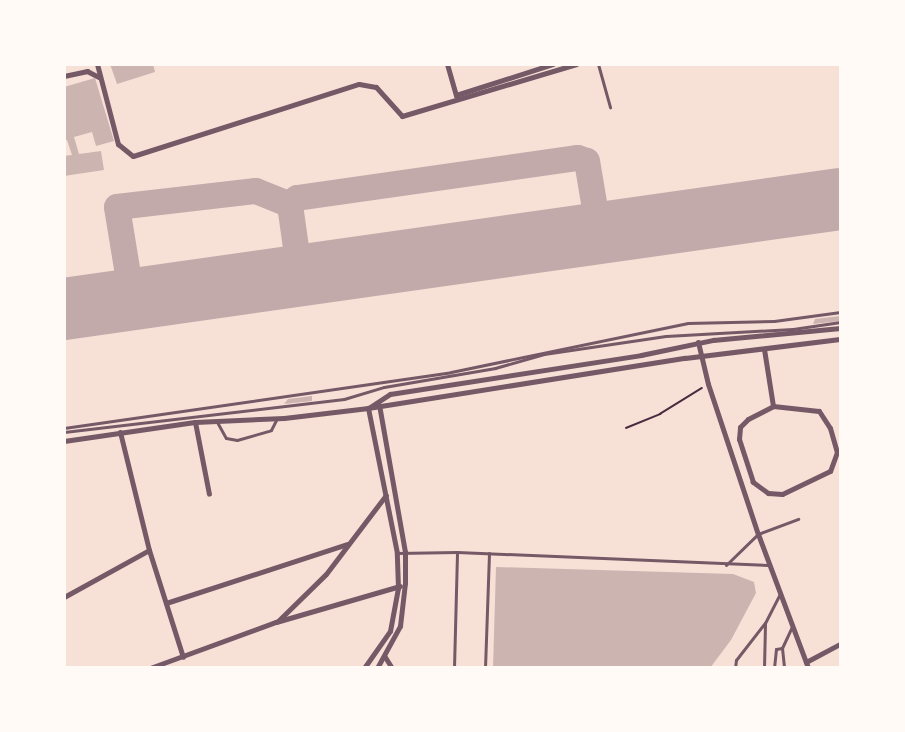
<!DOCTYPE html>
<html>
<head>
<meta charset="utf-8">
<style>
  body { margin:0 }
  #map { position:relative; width:905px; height:732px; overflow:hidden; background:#f7e1d7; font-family:"IBM Plex Serif",serif }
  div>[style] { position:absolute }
  .taxiway>* { height:26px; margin:-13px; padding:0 13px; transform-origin:13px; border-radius:13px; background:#c3aaaa }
  .runway>* { height:62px; margin:-31px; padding:0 31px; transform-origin:31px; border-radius:31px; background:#c3aaaa }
  .building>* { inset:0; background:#ccb4b1 }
  .path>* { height:1.5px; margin:-0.75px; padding:0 0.75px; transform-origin:0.75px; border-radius:0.75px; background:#4a2c40 }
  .service>* { height:3px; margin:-1.5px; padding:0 1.5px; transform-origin:1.5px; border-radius:1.5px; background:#755966 }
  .minor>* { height:5px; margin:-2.5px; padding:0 2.5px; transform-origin:2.5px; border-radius:2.5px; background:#755966 }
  span { translate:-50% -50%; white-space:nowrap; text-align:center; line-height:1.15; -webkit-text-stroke:6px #fffaf5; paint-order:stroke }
  .frame { position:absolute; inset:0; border:66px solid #fffaf5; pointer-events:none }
</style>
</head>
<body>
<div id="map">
  <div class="taxiway">
    <i style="left:300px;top:276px;width:72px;rotate:-98deg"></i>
    <i style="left:290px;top:205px;width:10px;rotate:-45deg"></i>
    <i style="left:297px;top:198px;width:284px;rotate:-8.1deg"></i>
    <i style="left:578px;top:158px;width:9px;rotate:18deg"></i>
    <i style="left:587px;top:161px;width:73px;rotate:80.5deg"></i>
    <i style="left:132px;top:299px;width:93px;rotate:-99.3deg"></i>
    <i style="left:117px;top:207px;width:140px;rotate:-6.6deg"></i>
    <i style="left:256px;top:191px;width:37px;rotate:22deg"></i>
  </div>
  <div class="runway">
    <i style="left:64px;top:309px;width:784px;rotate:-8.07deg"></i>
  </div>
  <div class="building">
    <i style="clip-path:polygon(110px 64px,153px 64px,155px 72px,117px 84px)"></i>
    <i style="clip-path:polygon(95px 78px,114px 141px,96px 146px,92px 132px,74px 137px,79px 154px,101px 151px,104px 170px,64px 176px,64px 156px,72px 155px,67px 140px,64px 140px,64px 87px)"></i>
    <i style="clip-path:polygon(840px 316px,840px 321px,813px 324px,815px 319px)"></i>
    <i style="clip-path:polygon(312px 396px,312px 401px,284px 404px,288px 399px)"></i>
    <i style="clip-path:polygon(496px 567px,733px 574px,754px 582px,756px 593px,731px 640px,710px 668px,493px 668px)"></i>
  </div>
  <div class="path">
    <i style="left:626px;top:428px;width:37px;rotate:-22deg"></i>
    <i style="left:660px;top:414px;width:49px;rotate:-31.8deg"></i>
  </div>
  <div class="service">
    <i style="left:598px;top:64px;width:45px;rotate:74.4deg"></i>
    <i style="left:217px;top:422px;width:18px;rotate:61deg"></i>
    <i style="left:226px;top:438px;width:11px;rotate:10deg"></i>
    <i style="left:237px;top:440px;width:35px;rotate:-16deg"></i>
    <i style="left:271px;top:430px;width:13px;rotate:-63deg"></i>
    <i style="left:64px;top:428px;width:391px;rotate:-8.2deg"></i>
    <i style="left:451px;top:372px;width:242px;rotate:-11.7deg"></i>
    <i style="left:688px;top:323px;width:86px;rotate:-1.3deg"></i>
    <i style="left:774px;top:321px;width:67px;rotate:-7.8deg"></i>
    <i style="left:64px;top:432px;width:282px;rotate:-6.7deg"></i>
    <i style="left:344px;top:399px;width:42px;rotate:-16.7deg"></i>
    <i style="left:384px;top:387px;width:113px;rotate:-9.7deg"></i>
    <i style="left:495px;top:368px;width:51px;rotate:-15.9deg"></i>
    <i style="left:544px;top:354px;width:123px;rotate:-8.4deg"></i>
    <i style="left:666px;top:336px;width:127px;rotate:-3.2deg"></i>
    <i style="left:793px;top:329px;width:48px;rotate:-8.5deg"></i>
    <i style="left:397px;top:553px;width:60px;rotate:-1deg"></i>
    <i style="left:457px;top:552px;width:311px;rotate:2.4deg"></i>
    <i style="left:726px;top:565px;width:45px;rotate:-44.1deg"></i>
    <i style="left:758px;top:534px;width:43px;rotate:-20.6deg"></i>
    <i style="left:782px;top:648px;width:20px;rotate:84deg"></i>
    <i style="left:454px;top:668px;width:116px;rotate:-88.5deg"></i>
    <i style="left:485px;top:668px;width:115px;rotate:-88deg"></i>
    <i style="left:735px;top:668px;width:8px;rotate:-83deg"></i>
    <i style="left:736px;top:660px;width:46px;rotate:-52.1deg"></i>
    <i style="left:764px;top:668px;width:45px;rotate:-88.7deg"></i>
    <i style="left:765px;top:623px;width:33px;rotate:-63deg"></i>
    <i style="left:774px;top:668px;width:19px;rotate:-84deg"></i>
    <i style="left:776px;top:649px;width:6px;rotate:-9deg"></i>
    <i style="left:782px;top:648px;width:23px;rotate:-65deg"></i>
  </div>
  <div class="minor">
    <i style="left:97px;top:64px;width:83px;rotate:75.3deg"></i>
    <i style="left:118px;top:144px;width:19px;rotate:39deg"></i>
    <i style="left:133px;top:156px;width:237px;rotate:-17.7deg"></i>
    <i style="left:359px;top:84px;width:17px;rotate:10deg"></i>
    <i style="left:376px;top:87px;width:39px;rotate:48deg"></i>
    <i style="left:402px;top:116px;width:182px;rotate:-16.6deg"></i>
    <i style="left:447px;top:64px;width:33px;rotate:74deg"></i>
    <i style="left:64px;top:76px;width:24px;rotate:-12deg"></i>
    <i style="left:87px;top:71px;width:13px;rotate:27deg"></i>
    <i style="left:456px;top:95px;width:102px;rotate:-17.7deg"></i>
    <i style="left:698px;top:342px;width:43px;rotate:76.6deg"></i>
    <i style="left:708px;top:384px;width:158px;rotate:71.6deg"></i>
    <i style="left:758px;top:534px;width:143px;rotate:69.5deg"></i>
    <i style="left:764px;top:349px;width:58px;rotate:81deg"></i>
    <i style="left:773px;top:406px;width:46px;rotate:6.2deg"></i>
    <i style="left:819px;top:411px;width:20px;rotate:57deg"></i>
    <i style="left:830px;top:428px;width:25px;rotate:74deg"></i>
    <i style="left:837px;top:452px;width:20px;rotate:110deg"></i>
    <i style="left:830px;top:471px;width:53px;rotate:154.4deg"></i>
    <i style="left:782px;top:494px;width:14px;rotate:-176deg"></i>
    <i style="left:768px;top:493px;width:19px;rotate:-144deg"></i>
    <i style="left:753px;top:482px;width:45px;rotate:-108deg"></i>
    <i style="left:739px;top:439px;width:12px;rotate:-85deg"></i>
    <i style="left:740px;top:427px;width:11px;rotate:-45deg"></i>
    <i style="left:748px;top:419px;width:28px;rotate:-27deg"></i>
    <i style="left:370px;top:407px;width:24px;rotate:-33deg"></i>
    <i style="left:390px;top:394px;width:254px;rotate:-8.8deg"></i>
    <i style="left:641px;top:355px;width:74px;rotate:-11.8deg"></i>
    <i style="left:713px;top:340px;width:128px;rotate:-5.4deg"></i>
    <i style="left:195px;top:422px;width:73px;rotate:79deg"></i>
    <i style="left:120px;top:432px;width:122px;rotate:76.2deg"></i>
    <i style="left:149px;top:550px;width:112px;rotate:72.4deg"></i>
    <i style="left:64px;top:441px;width:132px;rotate:-8.3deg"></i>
    <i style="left:195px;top:422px;width:89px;rotate:-2.6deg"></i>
    <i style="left:284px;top:418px;width:85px;rotate:-6.8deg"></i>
    <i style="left:368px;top:408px;width:321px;rotate:-9deg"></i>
    <i style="left:685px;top:358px;width:156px;rotate:-7deg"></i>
    <i style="left:64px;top:597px;width:97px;rotate:-28.9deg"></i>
    <i style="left:166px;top:603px;width:191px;rotate:-18deg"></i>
    <i style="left:278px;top:621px;width:67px;rotate:-44.4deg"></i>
    <i style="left:326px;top:574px;width:99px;rotate:-52.8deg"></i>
    <i style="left:385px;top:657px;width:13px;rotate:58deg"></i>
    <i style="left:806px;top:662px;width:38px;rotate:-28deg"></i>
    <i style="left:150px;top:668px;width:134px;rotate:-20.1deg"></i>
    <i style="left:276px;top:622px;width:129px;rotate:-16.2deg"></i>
    <i style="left:364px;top:668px;width:45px;rotate:-54.9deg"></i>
    <i style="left:390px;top:631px;width:44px;rotate:-79.5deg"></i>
    <i style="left:398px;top:588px;width:35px;rotate:-92deg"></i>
    <i style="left:397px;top:553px;width:148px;rotate:-101.3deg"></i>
    <i style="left:377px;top:668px;width:48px;rotate:-61.3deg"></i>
    <i style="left:400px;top:626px;width:43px;rotate:-83.4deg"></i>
    <i style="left:405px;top:583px;width:31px;rotate:-90deg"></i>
    <i style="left:405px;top:552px;width:149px;rotate:-100deg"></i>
  </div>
  <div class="frame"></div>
</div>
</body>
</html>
